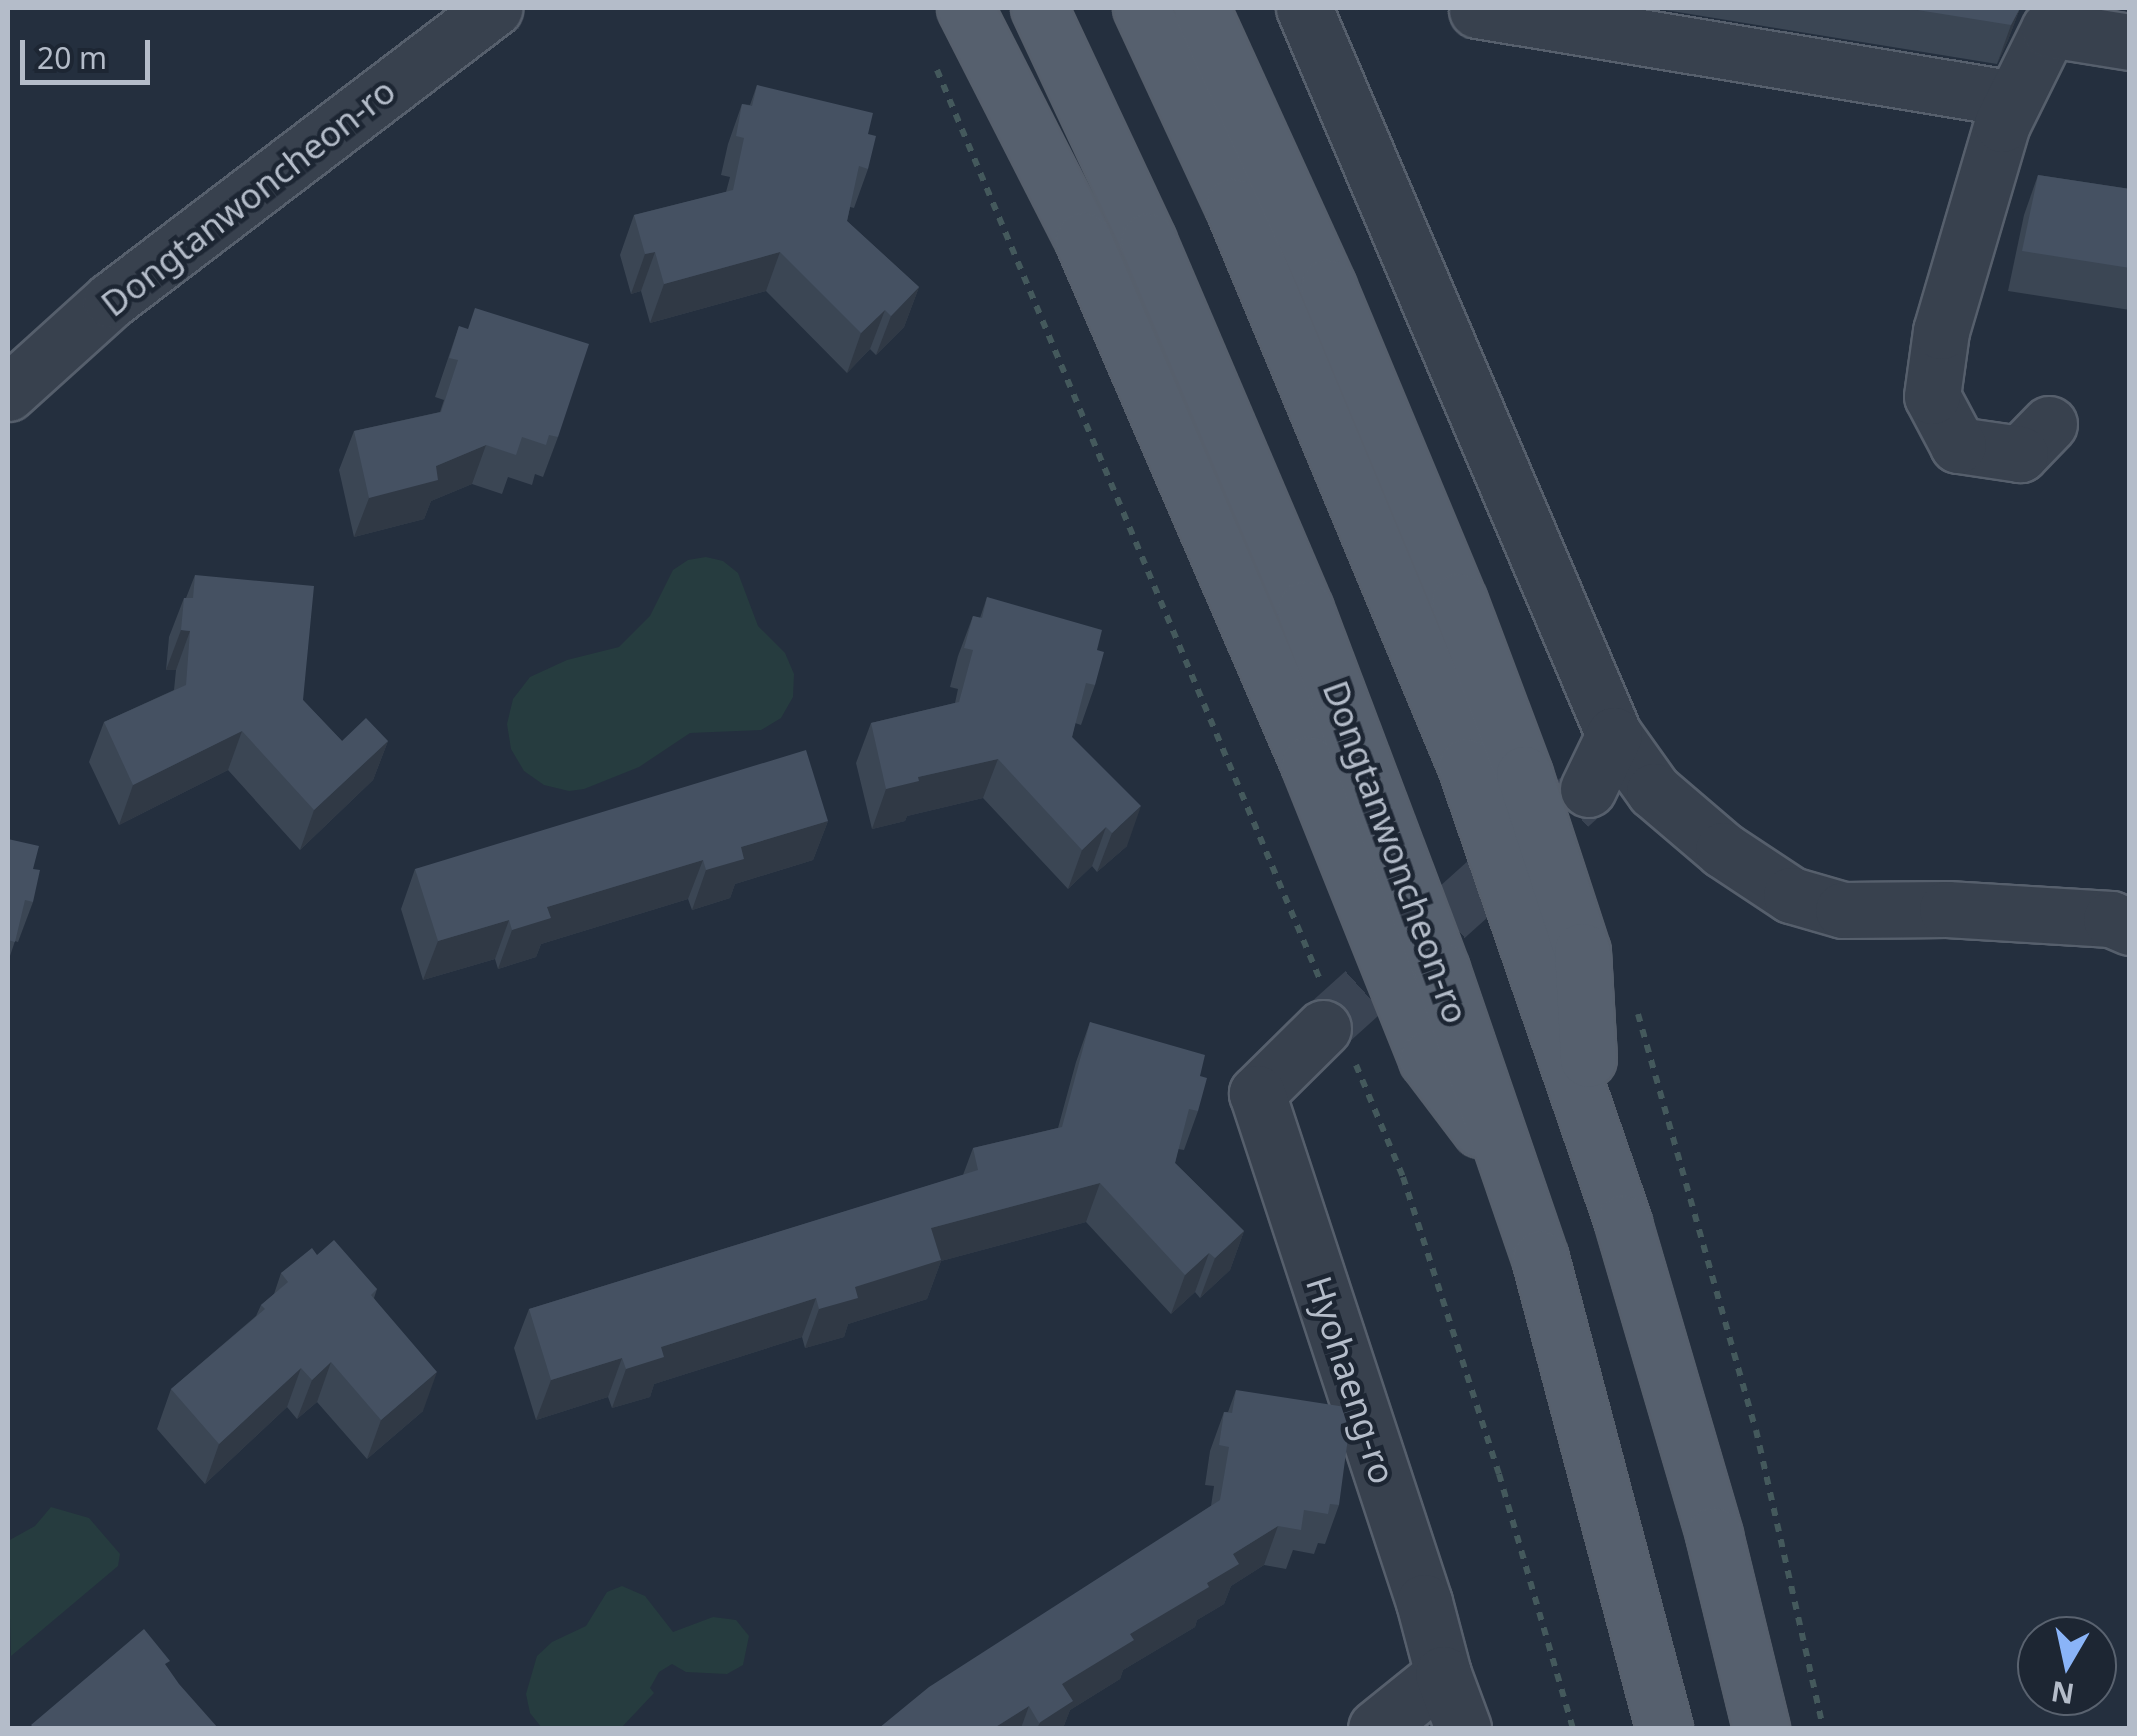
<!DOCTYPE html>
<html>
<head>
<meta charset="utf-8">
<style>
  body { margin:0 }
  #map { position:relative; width:2137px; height:1736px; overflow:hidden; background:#242f3e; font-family:"Noto Sans",sans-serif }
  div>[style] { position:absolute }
  .green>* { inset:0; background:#263c3f }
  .minor-tunnel>* { height:55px; margin-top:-27.5px; transform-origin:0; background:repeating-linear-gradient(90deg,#3a4453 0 55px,transparent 0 83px) }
  .path>* { height:6px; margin-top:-3px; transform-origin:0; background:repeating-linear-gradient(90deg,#44595c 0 8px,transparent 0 16px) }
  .roads { filter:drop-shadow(2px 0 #565f6c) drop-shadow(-2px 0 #565f6c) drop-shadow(0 2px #565f6c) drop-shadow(0 -2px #565f6c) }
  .minor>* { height:55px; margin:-27.5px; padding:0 27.5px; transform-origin:27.5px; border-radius:27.5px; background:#38414e }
  .major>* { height:55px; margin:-27.5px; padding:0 27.5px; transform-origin:27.5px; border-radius:27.5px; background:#56606e }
  .wall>* { inset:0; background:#3b4654 }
  .shaded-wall>* { inset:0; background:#303945 }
  .building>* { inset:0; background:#455162 }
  span { translate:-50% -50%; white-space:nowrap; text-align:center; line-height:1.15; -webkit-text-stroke:9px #1d2633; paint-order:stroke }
  .street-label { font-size:35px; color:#b4bcc9 }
  .frame { position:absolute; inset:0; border:10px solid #b4bcc9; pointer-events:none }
  .north { position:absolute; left:2017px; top:1616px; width:100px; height:100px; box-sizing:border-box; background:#1d2633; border:2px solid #59626f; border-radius:50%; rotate:189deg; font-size:28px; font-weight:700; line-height:40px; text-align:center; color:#b4bcc9 }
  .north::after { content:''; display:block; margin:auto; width:35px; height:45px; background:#8ab4f8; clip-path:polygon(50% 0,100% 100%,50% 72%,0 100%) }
  .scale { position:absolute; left:20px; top:40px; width:130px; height:45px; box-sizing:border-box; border:5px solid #b4bcc9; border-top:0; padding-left:12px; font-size:30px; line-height:35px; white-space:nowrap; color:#b4bcc9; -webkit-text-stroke:8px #1d2633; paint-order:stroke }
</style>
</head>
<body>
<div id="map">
  <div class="green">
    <i style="clip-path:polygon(706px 557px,723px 561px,738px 573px,758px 626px,785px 653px,794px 674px,793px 697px,781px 718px,761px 730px,690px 733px,639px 767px,584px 789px,569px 791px,544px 785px,524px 771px,511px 749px,507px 724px,513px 699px,530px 677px,567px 660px,619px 647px,650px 616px,673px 570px,688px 560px)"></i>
    <i style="clip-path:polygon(51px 1507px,89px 1518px,120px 1554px,118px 1566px,11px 1656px,8px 1541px,35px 1526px)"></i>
    <i style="clip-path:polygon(622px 1586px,645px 1596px,673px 1632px,713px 1617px,736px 1620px,749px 1636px,743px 1665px,727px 1674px,686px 1672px,672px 1664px,659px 1672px,650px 1688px,654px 1693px,621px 1728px,542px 1728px,530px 1713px,526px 1694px,537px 1656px,552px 1642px,586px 1626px,607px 1592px)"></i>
  </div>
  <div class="minor-tunnel">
    <i style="left:1323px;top:1028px;width:357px;rotate:-42deg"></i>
  </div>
  <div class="path">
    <i style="left:937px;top:70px;width:987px;rotate:67.17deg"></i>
    <i style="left:1638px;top:1014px;width:432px;rotate:74.2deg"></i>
    <i style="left:1756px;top:1430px;width:305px;rotate:77.3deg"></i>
    <i style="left:1356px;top:1065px;width:121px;rotate:67.2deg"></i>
    <i style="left:1403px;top:1177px;width:312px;rotate:72.1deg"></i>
    <i style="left:1499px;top:1474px;width:265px;rotate:73.8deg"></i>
  </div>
  <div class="roads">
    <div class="minor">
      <i style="left:1304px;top:8px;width:790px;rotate:66.91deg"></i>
      <i style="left:1614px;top:735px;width:69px;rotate:54.5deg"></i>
      <i style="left:1654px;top:791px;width:91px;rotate:40.5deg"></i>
      <i style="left:1723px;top:850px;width:82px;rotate:33.5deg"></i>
      <i style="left:1791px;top:895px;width:54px;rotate:16.1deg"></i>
      <i style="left:1843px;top:910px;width:104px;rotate:-0.6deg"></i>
      <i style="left:1947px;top:909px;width:164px;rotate:3.5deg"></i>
      <i style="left:2111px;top:919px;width:21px;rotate:23deg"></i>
      <i style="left:1477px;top:10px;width:544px;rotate:9.41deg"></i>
      <i style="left:8px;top:393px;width:139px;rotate:-42.1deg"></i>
      <i style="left:111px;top:300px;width:482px;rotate:-37.3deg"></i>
      <i style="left:2049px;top:424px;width:42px;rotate:134deg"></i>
      <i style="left:2020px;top:454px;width:63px;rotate:-171.7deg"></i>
      <i style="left:1958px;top:445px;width:55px;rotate:-118deg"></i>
      <i style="left:1932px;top:396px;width:66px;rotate:-82.1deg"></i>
      <i style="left:1941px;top:331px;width:216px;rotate:-73.6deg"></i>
      <i style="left:2002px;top:124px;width:106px;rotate:-63.7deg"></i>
      <i style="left:2049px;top:29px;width:82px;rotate:9.1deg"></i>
      <i style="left:1588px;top:789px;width:60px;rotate:-64.3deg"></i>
      <i style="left:1323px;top:1028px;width:93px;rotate:135.4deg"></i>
      <i style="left:1257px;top:1093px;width:536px;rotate:71.84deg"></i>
      <i style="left:1424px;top:1602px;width:74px;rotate:75.2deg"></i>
      <i style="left:1443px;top:1674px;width:86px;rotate:141.1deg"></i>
      <i style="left:1443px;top:1674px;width:58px;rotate:69.7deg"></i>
    </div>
    <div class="major">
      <i style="left:965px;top:8px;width:260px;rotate:63deg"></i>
      <i style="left:1083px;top:240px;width:571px;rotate:66.67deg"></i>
      <i style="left:1309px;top:764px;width:318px;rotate:68.2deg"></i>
      <i style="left:1427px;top:1059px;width:88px;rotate:52.9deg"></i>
      <i style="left:1039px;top:8px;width:257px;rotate:64.9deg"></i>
      <i style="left:1148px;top:241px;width:400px;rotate:66.9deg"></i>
      <i style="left:1305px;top:609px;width:385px;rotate:69.3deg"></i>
      <i style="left:1441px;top:969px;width:305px;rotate:71.1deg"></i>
      <i style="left:1540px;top:1258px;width:486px;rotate:75.2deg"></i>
      <i style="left:1141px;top:8px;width:218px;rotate:65.1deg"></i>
      <i style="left:1233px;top:206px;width:607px;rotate:67.41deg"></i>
      <i style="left:1466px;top:766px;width:483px;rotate:71deg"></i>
      <i style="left:1623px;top:1223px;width:325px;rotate:73.7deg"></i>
      <i style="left:1714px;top:1535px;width:199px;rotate:76.3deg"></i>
      <i style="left:1201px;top:8px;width:307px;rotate:65.5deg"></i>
      <i style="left:1328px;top:287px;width:340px;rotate:67.4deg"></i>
      <i style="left:1459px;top:601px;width:185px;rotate:69.4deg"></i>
      <i style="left:1524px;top:774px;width:186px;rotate:71.9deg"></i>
      <i style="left:1582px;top:951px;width:108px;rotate:86.8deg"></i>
    </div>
  </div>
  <div class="wall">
    <i style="clip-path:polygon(1653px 8px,2020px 8px,2008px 40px,1997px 64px)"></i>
    <i style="clip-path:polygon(757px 85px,868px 134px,868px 169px,854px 208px,850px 207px,847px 221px,919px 287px,904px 327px,876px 355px,870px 349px,847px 373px,766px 291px,650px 323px,641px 291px,631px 294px,620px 255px,634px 215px,726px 192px,730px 177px,721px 175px,728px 144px,742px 104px,750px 105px)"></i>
    <i style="clip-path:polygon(2038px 175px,2130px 189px,2130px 310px,2008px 291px,2024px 215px)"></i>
    <i style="clip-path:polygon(459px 326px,558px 437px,543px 477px,535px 474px,532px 485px,508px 477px,502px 494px,472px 484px,431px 501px,424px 519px,354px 537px,339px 470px,354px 431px,440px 412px,444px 400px,435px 397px)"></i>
    <i style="clip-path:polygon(195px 575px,303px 700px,342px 741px,388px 741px,373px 780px,300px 850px,228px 770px,119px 825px,89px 762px,104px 722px,174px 690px,176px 670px,166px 670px,169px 637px,184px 598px,186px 598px)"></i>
    <i style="clip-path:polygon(987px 597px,1097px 650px,1095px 685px,1081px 725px,1075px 723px,1072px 737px,1127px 846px,1097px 872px,1092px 866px,1068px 889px,983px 798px,907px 816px,905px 821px,872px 829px,856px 763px,871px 723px,955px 703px,958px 689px,950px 687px,958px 656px,973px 616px,980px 618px)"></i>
    <i style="clip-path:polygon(828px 821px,813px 860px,735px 884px,730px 898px,692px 910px,688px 899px,541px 944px,536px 957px,498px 969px,495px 959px,423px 980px,401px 909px,415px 869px)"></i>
    <i style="clip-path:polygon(8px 839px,33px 869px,33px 902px,18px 942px,15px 941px,8px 962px)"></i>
    <i style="clip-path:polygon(1090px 1022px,1200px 1076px,1198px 1111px,1184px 1150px,1178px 1149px,1175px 1163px,1244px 1231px,1230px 1270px,1200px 1298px,1195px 1292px,1171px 1314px,1086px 1222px,941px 1261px,927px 1299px,848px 1324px,844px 1337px,805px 1348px,802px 1337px,654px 1384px,650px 1397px,612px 1408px,608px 1397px,536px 1420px,514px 1348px,529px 1309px,963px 1175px,973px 1148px,1058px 1128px,1076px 1062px)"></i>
    <i style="clip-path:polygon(317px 1255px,377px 1289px,374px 1298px,423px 1411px,367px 1459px,317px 1402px,297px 1419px,287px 1407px,205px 1484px,157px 1429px,171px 1389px,256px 1316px,261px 1305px,274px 1294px,281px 1273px)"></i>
    <i style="clip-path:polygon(1236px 1390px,1339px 1505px,1325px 1544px,1318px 1543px,1314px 1554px,1293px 1550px,1286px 1569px,1264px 1565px,1231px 1586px,1224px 1604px,1197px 1620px,1195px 1627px,1123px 1670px,1120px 1679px,1070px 1710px,1063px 1728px,879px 1728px,1211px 1506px,1214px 1486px,1205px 1485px,1210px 1451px,1224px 1412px,1228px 1412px)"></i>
  </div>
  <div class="shaded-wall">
    <i style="clip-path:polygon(2020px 8px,2008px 40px,1997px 64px,2011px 25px)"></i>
    <i style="clip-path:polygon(655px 252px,641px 291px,631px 294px,645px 254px)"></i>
    <i style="clip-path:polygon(780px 252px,766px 291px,650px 323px,664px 284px)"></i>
    <i style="clip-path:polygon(919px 287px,904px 327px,876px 355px,891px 316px)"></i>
    <i style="clip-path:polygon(885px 310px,870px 349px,847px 373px,861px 333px)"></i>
    <i style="clip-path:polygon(486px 445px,472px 484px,431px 501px,424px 519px,354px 537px,369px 498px,436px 466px)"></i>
    <i style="clip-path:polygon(181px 630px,190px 631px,176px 670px,166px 670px)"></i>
    <i style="clip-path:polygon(242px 731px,228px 770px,119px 825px,133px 785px)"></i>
    <i style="clip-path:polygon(388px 741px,373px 780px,300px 850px,314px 810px)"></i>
    <i style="clip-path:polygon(998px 759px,983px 798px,907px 816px,905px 821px,872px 829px,886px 789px,918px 777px)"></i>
    <i style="clip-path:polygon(1141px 806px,1127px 846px,1097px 872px,1112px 833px)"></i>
    <i style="clip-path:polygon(828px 821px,813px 860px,735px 884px,730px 898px,692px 910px,706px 870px,741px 847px)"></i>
    <i style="clip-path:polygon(1106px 827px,1092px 866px,1068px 889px,1082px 850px)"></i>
    <i style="clip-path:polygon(703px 860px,688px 899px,541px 944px,536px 957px,498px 969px,512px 930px,547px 907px)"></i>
    <i style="clip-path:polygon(509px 920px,495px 959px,423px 980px,438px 941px)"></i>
    <i style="clip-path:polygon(1100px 1183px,1086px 1222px,941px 1261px,927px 1299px,848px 1324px,844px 1337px,805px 1348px,819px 1309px,855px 1287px,931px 1228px)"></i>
    <i style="clip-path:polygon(1244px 1231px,1230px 1270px,1200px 1298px,1215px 1258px)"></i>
    <i style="clip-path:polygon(1209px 1253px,1195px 1292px,1171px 1314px,1185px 1275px)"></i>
    <i style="clip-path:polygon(816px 1298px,802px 1337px,654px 1384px,650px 1397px,612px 1408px,626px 1369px,661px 1347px)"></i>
    <i style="clip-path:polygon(622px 1358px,608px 1397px,536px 1420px,551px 1380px)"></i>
    <i style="clip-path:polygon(331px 1362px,317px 1402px,297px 1419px,312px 1380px)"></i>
    <i style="clip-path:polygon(301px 1368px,287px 1407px,205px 1484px,219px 1444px)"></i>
    <i style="clip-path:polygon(437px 1372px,423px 1411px,367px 1459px,381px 1420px)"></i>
    <i style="clip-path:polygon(1278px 1526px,1264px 1565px,1231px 1586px,1224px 1604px,1197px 1620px,1195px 1627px,1123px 1670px,1120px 1679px,1070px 1710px,1063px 1728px,1037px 1728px,1062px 1684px,1130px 1634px,1207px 1583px,1233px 1554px)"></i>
    <i style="clip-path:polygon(1029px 1706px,1021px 1728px,994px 1728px)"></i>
  </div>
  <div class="building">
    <i style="clip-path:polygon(1905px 8px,2020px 8px,2011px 25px)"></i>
    <i style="clip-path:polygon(757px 85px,873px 113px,868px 134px,876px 136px,868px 169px,859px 166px,847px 221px,919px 287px,891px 316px,885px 310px,861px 333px,780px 252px,664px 284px,655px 252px,645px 254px,634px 215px,733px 190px,744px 138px,736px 136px,742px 104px,752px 106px)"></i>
    <i style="clip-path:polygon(2038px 175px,2130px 189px,2130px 268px,2022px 251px)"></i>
    <i style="clip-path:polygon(475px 308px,589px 344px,558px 437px,549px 435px,546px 445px,522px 437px,516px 455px,486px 445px,436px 466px,438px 480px,369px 498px,354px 431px,441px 412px,458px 360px,449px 358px,459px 326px,468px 329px)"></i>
    <i style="clip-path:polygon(195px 575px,314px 586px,303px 700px,342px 741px,366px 718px,388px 741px,314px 810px,242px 731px,133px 785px,104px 722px,186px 685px,190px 631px,181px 630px,184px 598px,193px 598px)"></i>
    <i style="clip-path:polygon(987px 597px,1102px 630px,1097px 650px,1104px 652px,1095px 685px,1086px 683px,1072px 737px,1141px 806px,1112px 833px,1106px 827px,1082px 850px,998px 759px,918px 777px,919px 781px,886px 789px,871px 723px,959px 702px,973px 650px,964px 648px,973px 616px,982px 618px)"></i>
    <i style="clip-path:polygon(806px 750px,828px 821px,741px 847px,744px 859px,706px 870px,703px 860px,547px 907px,551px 918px,512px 930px,509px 920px,438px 941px,415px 869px)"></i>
    <i style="clip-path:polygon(8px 839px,39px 846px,33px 869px,40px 870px,33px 902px,25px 900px,15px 942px,8px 940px)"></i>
    <i style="clip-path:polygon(1090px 1022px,1205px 1055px,1200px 1076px,1207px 1078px,1198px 1111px,1189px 1109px,1175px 1163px,1244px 1231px,1215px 1258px,1209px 1253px,1185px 1275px,1100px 1183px,931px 1228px,941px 1260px,855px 1287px,858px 1298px,819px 1309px,816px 1298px,661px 1347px,664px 1357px,626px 1369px,622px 1358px,551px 1380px,529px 1309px,978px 1170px,973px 1148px,1062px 1127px)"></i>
    <i style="clip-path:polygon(334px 1240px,377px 1289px,371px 1295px,437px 1372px,381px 1420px,331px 1362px,312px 1380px,301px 1368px,219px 1444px,171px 1389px,265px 1309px,261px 1305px,288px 1282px,281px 1273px,312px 1248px,317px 1255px)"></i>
    <i style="clip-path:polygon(1236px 1390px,1352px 1408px,1339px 1505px,1330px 1504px,1328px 1514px,1304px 1510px,1301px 1530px,1278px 1526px,1233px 1554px,1239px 1564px,1207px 1583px,1209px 1587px,1130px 1634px,1134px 1640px,1062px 1684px,1073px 1701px,1039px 1723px,1029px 1706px,994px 1728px,879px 1728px,929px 1687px,1220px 1500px,1229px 1447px,1219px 1445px,1224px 1412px,1232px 1413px)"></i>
    <i style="clip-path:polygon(144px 1629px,170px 1661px,165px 1664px,179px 1684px,218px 1728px,34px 1728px,31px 1725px)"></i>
  </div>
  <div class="street-label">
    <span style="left:248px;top:197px;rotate:-38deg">Dongtanwoncheon-ro</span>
    <span style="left:1396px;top:852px;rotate:70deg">Dongtanwoncheon-ro</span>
    <span style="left:1351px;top:1380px;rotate:72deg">Hyohaeng-ro</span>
  </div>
  <div class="frame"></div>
  <div class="north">N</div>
  <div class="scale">20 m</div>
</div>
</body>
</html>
